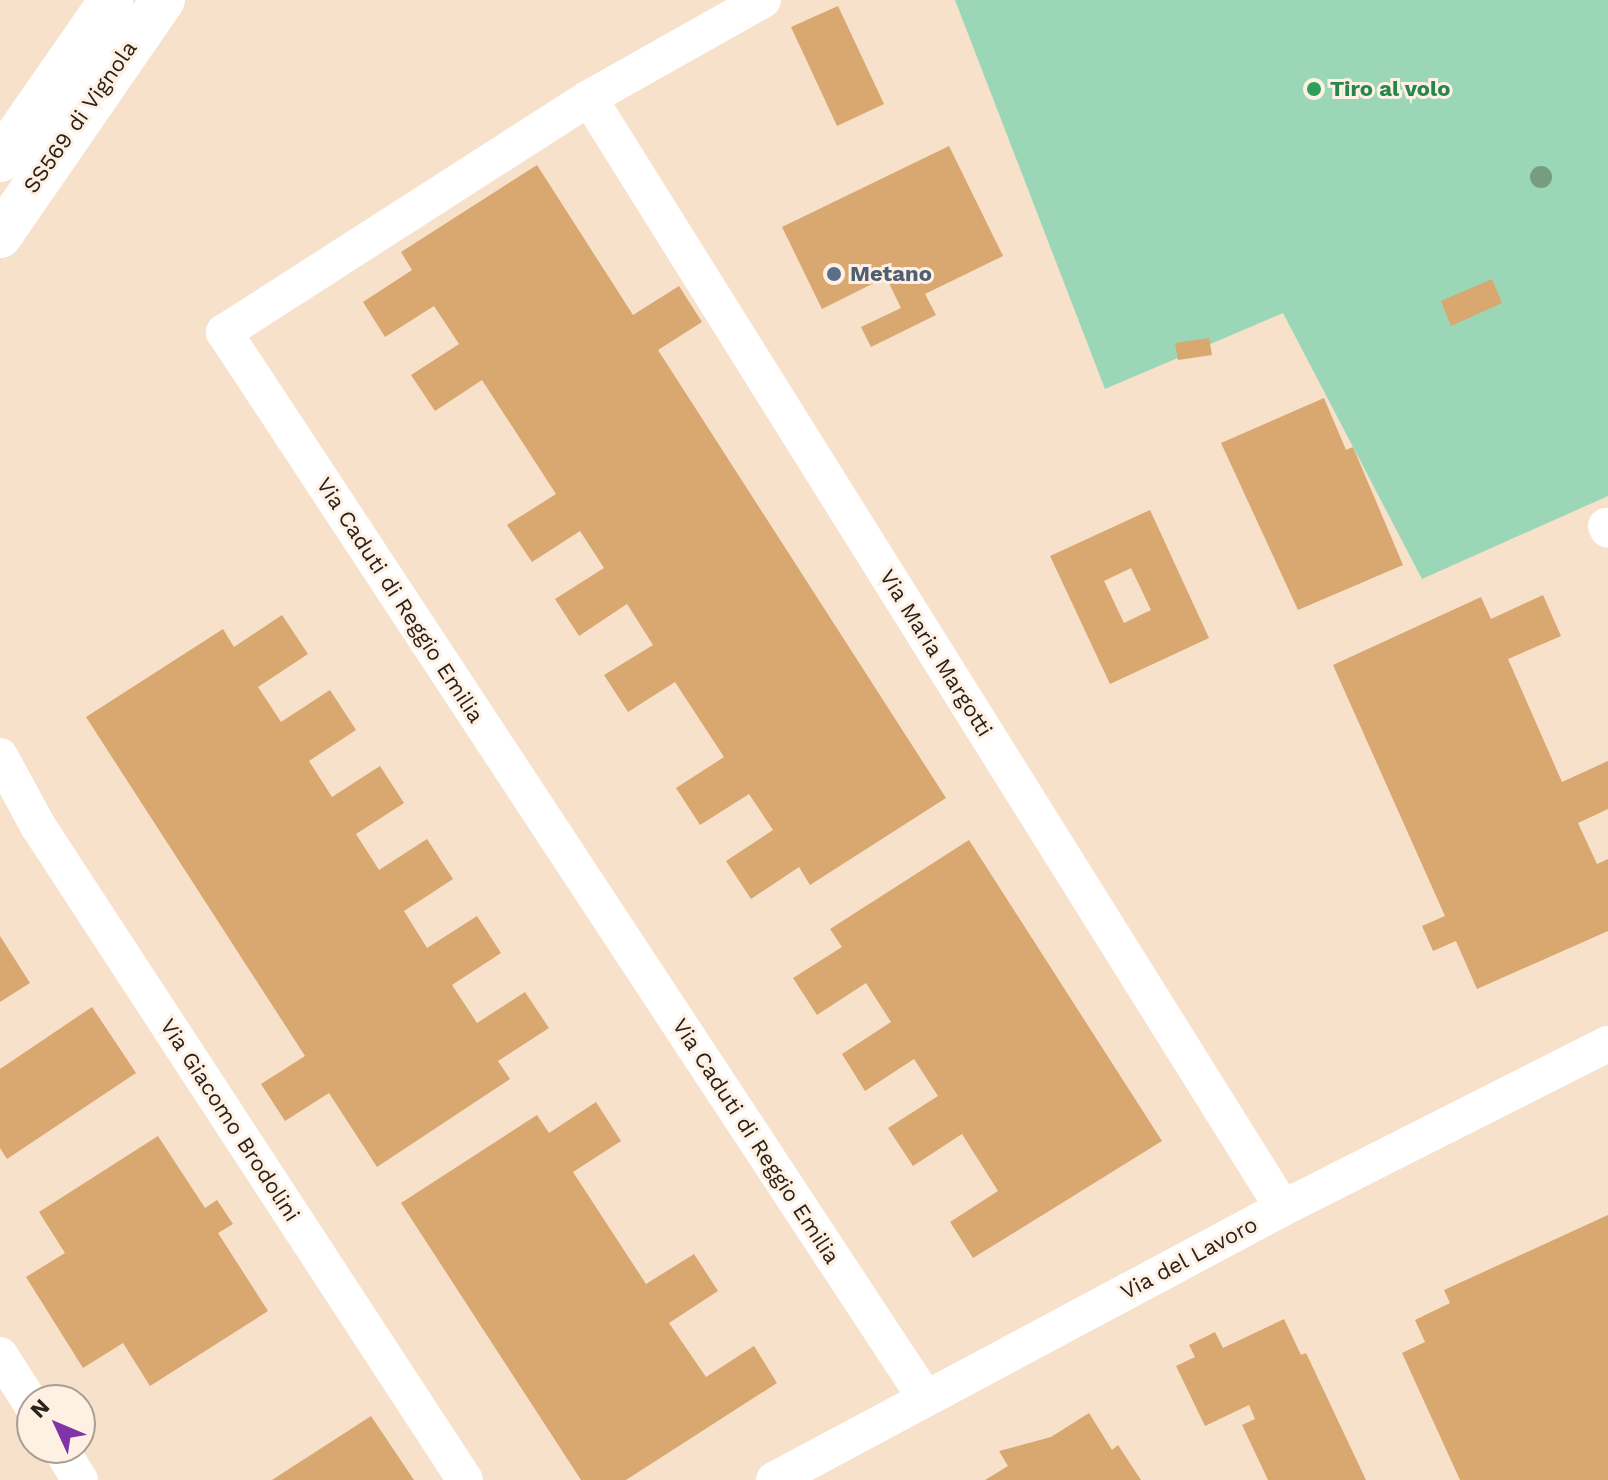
<!DOCTYPE html>
<html>
<head>
<meta charset="utf-8">
<style>
  body { margin:0 }
  #map { position:relative; width:1608px; height:1480px; overflow:hidden; background:#f7e1cb; font-family:"Work Sans",sans-serif }
  div>[style] { position:absolute }
  .green>* { inset:0; background:#9bd7b6 }
  .building>* { inset:0; background:#d9a770 }
  .minor>* { height:36px; margin:-18px; padding:0 18px; transform-origin:18px; border-radius:18px; background:#fff }
  .trunk>* { height:44px; margin:-22px; padding:0 22px; transform-origin:22px; border-radius:22px; background:#fff }
  .trees>* { width:22px; height:22px; margin:-11px; border-radius:50%; background:#769d80 }
  .dots>* { width:22px; height:22px; translate:-50% -50%; box-sizing:border-box; border:4px solid #fef0e3; border-radius:50% }
  span { translate:-50% -50%; white-space:nowrap; text-align:center; line-height:1.15; -webkit-text-stroke:6px #fef0e3; paint-order:stroke }
  .leisure-label { font-size:22px; color:#27864d; font-weight:700 }
  .left { translate:0 -50%; text-align:left }
  .street-label { font-size:22px; color:#2a221a }
  .service-label { font-size:22px; color:#4e5e75; font-weight:700 }
  .north { position:absolute; left:16px; top:1384px; width:80px; height:80px; box-sizing:border-box; background:#fef0e3; border:2px solid #a99e93; border-radius:50%; rotate:314deg; font-size:22px; font-weight:700; line-height:32px; text-align:center; color:#2a221a }
  .north::after { content:''; display:block; margin:auto; width:28px; height:36px; background:#7f35a7; clip-path:polygon(50% 0,100% 100%,50% 72%,0 100%) }
</style>
</head>
<body>
<div id="map">
  <div class="green">
    <i style="clip-path:polygon(955px 0,1608px 0,1608px 496px,1422px 579px,1283px 313px,1105px 389px)"></i>
  </div>
  <div class="building">
    <i style="clip-path:polygon(838px 6px,884px 104px,837px 126px,791px 27px)"></i>
    <i style="clip-path:polygon(949px 146px,1003px 256px,925px 294px,936px 315px,871px 347px,861px 327px,901px 308px,886px 277px,822px 309px,782px 227px)"></i>
    <i style="clip-path:polygon(537px 165px,633px 315px,679px 286px,702px 322px,658px 350px,946px 798px,810px 885px,799px 867px,751px 899px,726px 861px,773px 830px,749px 794px,700px 825px,676px 788px,724px 757px,675px 682px,628px 712px,604px 675px,653px 645px,627px 604px,579px 636px,555px 599px,604px 568px,580px 531px,532px 562px,507px 525px,556px 494px,482px 380px,435px 411px,411px 375px,459px 344px,434px 306px,385px 337px,363px 302px,412px 270px,401px 252px)"></i>
    <i style="clip-path:polygon(1492px 279px,1502px 303px,1451px 326px,1441px 301px)"></i>
    <i style="clip-path:polygon(1209px 338px,1212px 355px,1178px 360px,1175px 343px)"></i>
    <i style="clip-path:polygon(1324px 398px,1346px 450px,1353px 447px,1403px 565px,1298px 610px,1221px 443px)"></i>
    <i style="clip-path:polygon(evenodd,1150px 510px,1209px 638px,1110px 684px,1050px 556px,1150px 510px,1131px 568px,1151px 610px,1124px 623px,1104px 581px,1131px 568px)"></i>
    <i style="clip-path:polygon(1543px 595px,1561px 636px,1508px 659px,1562px 782px,1608px 761px,1608px 809px,1578px 823px,1597px 864px,1608px 859px,1608px 931px,1477px 989px,1456px 941px,1433px 951px,1422px 926px,1445px 916px,1333px 665px,1481px 597px,1491px 619px)"></i>
    <i style="clip-path:polygon(282px 615px,308px 654px,258px 687px,281px 722px,330px 690px,356px 730px,309px 761px,332px 797px,380px 766px,404px 803px,356px 834px,379px 870px,427px 839px,453px 879px,404px 911px,427px 948px,477px 916px,501px 953px,452px 985px,477px 1023px,525px 992px,549px 1028px,498px 1061px,510px 1079px,377px 1167px,329px 1093px,285px 1121px,261px 1084px,305px 1056px,86px 717px,223px 629px,234px 647px)"></i>
    <i style="clip-path:polygon(969px 840px,1162px 1141px,973px 1258px,950px 1222px,998px 1191px,962px 1134px,913px 1166px,888px 1128px,938px 1096px,914px 1059px,865px 1091px,842px 1054px,891px 1022px,866px 983px,817px 1015px,793px 978px,842px 947px,830px 929px)"></i>
    <i style="clip-path:polygon(0 936px,30px 983px,0 1002px)"></i>
    <i style="clip-path:polygon(92px 1007px,136px 1073px,7px 1159px,0 1148px,0 1069px)"></i>
    <i style="clip-path:polygon(596px 1102px,621px 1141px,573px 1172px,646px 1284px,694px 1254px,718px 1291px,669px 1323px,706px 1377px,754px 1346px,777px 1383px,626px 1480px,581px 1480px,401px 1203px,537px 1115px,549px 1133px)"></i>
    <i style="clip-path:polygon(158px 1136px,205px 1208px,217px 1200px,233px 1224px,218px 1233px,268px 1311px,150px 1386px,123px 1343px,83px 1368px,26px 1277px,65px 1253px,39px 1212px)"></i>
    <i style="clip-path:polygon(1608px 1215px,1608px 1480px,1460px 1480px,1402px 1353px,1425px 1342px,1415px 1320px,1450px 1303px,1444px 1290px)"></i>
    <i style="clip-path:polygon(1284px 1319px,1301px 1355px,1306px 1353px,1366px 1480px,1268px 1480px,1242px 1425px,1255px 1419px,1249px 1405px,1205px 1426px,1176px 1366px,1195px 1357px,1189px 1345px,1215px 1332px,1223px 1348px)"></i>
    <i style="clip-path:polygon(1089px 1413px,1112px 1450px,1118px 1445px,1141px 1480px,985px 1480px,1008px 1466px,999px 1451px,1051px 1437px)"></i>
    <i style="clip-path:polygon(371px 1416px,414px 1480px,272px 1480px)"></i>
  </div>
  <div class="minor">
    <i style="left:763px;top:0;width:200px;rotate:150.6deg"></i>
    <i style="left:589px;top:98px;width:434px;rotate:147.3deg"></i>
    <i style="left:224px;top:332px;width:1274px;rotate:56.66deg"></i>
    <i style="left:589px;top:98px;width:1309px;rotate:57.99deg"></i>
    <i style="left:1606px;top:526px;width:4px;rotate:63deg"></i>
    <i style="left:0;top:756px;width:80px;rotate:61.5deg"></i>
    <i style="left:38px;top:826px;width:781px;rotate:56.86deg"></i>
    <i style="left:0;top:1355px;width:59px;rotate:57.4deg"></i>
    <i style="left:60px;top:1448px;width:38px;rotate:58deg"></i>
    <i style="left:774px;top:1480px;width:577px;rotate:-28.12deg"></i>
    <i style="left:1283px;top:1208px;width:364px;rotate:-26.8deg"></i>
  </div>
  <div class="trunk">
    <i style="left:0;top:160px;width:195px;rotate:-55.2deg"></i>
    <i style="left:0;top:236px;width:287px;rotate:-55.4deg"></i>
  </div>
  <div class="trees">
    <i style="left:1541px;top:177px"></i>
  </div>
  <div class="dots">
    <i style="left:1314px;top:89px;background:#2e9e5b"></i>
    <i style="left:834px;top:274px;background:#5c6f8a"></i>
  </div>
  <div class="leisure-label">
    <span class="left" style="left:1330px;top:89px">Tiro al volo</span>
  </div>
  <div class="street-label">
    <span style="left:80px;top:117px;rotate:-55deg">SS569 di Vignola</span>
    <span style="left:400px;top:600px;rotate:57deg">Via Caduti di Reggio Emilia</span>
    <span style="left:936px;top:653px;rotate:58deg">Via Maria Margotti</span>
    <span style="left:230px;top:1120px;rotate:57deg">Via Giacomo Brodolini</span>
    <span style="left:756px;top:1141px;rotate:57deg">Via Caduti di Reggio Emilia</span>
    <span style="left:1189px;top:1258px;rotate:-28deg">Via del Lavoro</span>
  </div>
  <div class="service-label">
    <span class="left" style="left:850px;top:274px">Metano</span>
  </div>
  <div class="north">N</div>
</div>
</body>
</html>
